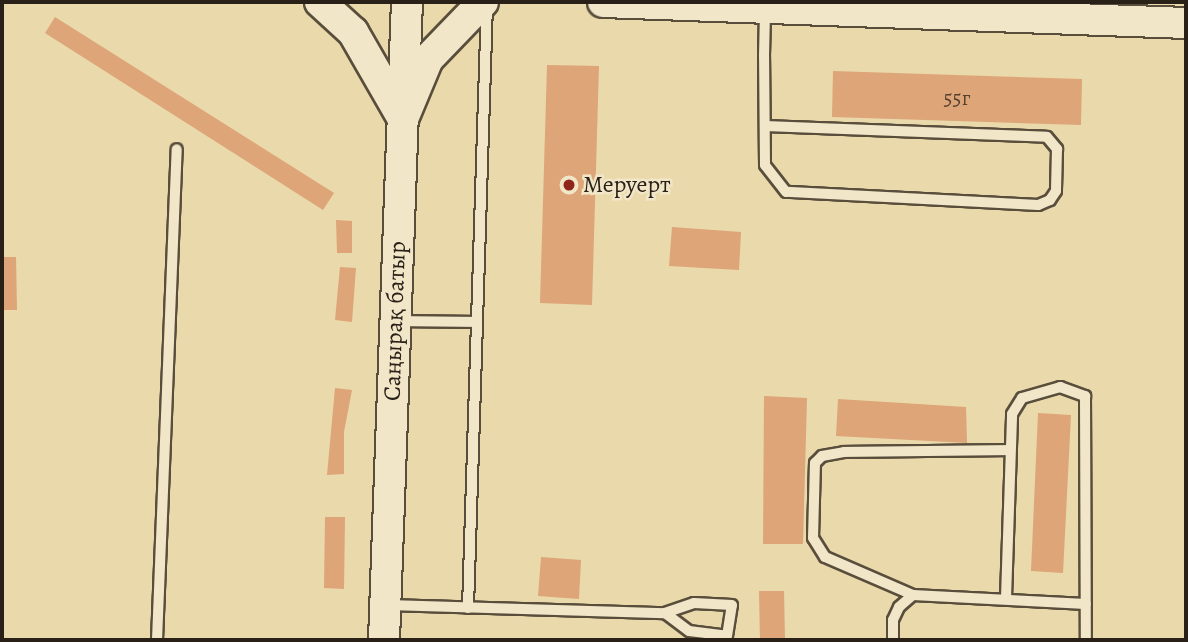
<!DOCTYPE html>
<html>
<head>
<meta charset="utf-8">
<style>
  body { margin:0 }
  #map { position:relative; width:1188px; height:642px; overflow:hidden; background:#ead9aa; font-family:Alegreya,serif }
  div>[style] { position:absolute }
  .building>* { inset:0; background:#dda578 }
  .roads { filter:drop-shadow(2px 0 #594e3c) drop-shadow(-2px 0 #594e3c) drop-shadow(0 2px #594e3c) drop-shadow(0 -2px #594e3c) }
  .lane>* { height:10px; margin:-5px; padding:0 5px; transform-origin:5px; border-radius:5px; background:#f1e6c8 }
  .secondary>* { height:30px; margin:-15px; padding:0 15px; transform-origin:15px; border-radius:15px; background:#f1e6c8 }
  .dots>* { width:19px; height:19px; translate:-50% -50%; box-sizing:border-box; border:4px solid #f1e6c8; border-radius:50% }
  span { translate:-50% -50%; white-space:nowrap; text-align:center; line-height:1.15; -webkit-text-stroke:5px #f1e6c8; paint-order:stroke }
  .number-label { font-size:21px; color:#56412f }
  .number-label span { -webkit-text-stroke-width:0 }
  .poi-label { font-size:24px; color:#292017 }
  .left { translate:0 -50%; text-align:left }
  .street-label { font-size:24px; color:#292017 }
  .frame { position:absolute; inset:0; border:4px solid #292017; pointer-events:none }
</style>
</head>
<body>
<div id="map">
  <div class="building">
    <i style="clip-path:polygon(55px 17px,334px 193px,323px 210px,45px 33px)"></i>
    <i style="clip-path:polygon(547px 65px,599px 66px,592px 305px,540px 303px)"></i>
    <i style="clip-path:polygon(833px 71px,1082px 79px,1081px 125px,832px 117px)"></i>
    <i style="clip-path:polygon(336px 220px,352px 221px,352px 253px,337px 253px)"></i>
    <i style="clip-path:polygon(672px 227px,741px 232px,739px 270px,669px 266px)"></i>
    <i style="clip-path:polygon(2px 257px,16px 257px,17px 310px,2px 310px)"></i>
    <i style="clip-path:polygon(340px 267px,356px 268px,352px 322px,335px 320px)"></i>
    <i style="clip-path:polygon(335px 388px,352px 390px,344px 432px,344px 474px,327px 475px)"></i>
    <i style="clip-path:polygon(764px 396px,807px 398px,803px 544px,763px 544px)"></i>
    <i style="clip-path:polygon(838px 399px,966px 407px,967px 443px,836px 436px)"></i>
    <i style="clip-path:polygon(1038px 413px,1071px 415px,1063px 573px,1031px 571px)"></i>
    <i style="clip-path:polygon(325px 517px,345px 517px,344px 589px,324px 588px)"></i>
    <i style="clip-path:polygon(541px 557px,581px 560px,579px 599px,538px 596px)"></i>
    <i style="clip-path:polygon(759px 591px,784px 591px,785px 640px,760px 640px)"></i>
  </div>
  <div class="roads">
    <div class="lane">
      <i style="left:765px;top:126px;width:282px;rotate:2.2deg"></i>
      <i style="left:1047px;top:137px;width:16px;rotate:50deg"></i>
      <i style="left:1057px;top:149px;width:42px;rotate:91.4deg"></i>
      <i style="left:1056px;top:191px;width:11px;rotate:124deg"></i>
      <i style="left:1050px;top:200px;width:13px;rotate:157deg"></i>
      <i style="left:1038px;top:205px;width:252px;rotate:-177deg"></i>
      <i style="left:786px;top:192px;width:34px;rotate:-128deg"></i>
      <i style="left:765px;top:165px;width:109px;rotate:-90.5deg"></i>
      <i style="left:764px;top:56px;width:45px;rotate:-88.7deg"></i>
      <i style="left:396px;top:321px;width:81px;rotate:0.7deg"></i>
      <i style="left:913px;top:595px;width:96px;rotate:-156.6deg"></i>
      <i style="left:825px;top:557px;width:22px;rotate:-122deg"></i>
      <i style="left:813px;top:538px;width:75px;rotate:-88.5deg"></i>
      <i style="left:815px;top:463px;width:10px;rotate:-45deg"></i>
      <i style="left:822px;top:456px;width:22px;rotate:-10deg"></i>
      <i style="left:844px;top:452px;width:166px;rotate:-0.7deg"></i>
      <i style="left:1006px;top:598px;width:184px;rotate:-88.1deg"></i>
      <i style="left:1012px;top:414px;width:19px;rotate:-58deg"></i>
      <i style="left:1022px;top:398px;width:40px;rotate:-16deg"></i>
      <i style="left:1060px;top:387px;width:27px;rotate:20deg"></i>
      <i style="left:1085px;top:396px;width:244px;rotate:89.8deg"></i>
      <i style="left:388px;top:605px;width:277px;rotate:1.7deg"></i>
      <i style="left:665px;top:613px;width:30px;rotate:37deg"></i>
      <i style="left:689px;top:631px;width:38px;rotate:7deg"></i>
      <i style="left:727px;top:636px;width:31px;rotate:-81deg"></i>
      <i style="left:732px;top:605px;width:38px;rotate:-177deg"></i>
      <i style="left:694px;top:603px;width:31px;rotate:161deg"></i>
      <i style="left:468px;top:608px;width:603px;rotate:-88.2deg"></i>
      <i style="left:157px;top:640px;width:491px;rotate:-87.7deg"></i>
      <i style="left:893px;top:640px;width:20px;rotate:-90deg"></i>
      <i style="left:893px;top:620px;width:14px;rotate:-65deg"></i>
      <i style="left:899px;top:607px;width:18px;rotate:-41deg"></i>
      <i style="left:913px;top:595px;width:173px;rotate:3deg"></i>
    </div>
    <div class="secondary">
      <i style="left:320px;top:2px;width:45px;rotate:42.3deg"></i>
      <i style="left:353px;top:32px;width:100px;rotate:60.1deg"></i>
      <i style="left:403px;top:119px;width:65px;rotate:-67.4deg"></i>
      <i style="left:428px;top:59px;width:79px;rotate:-46deg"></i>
      <i style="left:603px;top:2px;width:583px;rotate:2.06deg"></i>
      <i style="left:384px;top:640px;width:638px;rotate:-87.94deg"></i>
    </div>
  </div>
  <div class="dots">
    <i style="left:569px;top:185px;background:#8f2418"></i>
  </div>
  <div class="number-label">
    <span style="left:957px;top:98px">55г</span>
  </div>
  <div class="poi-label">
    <span class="left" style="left:583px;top:185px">Меруерт</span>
  </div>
  <div class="street-label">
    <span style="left:395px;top:321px;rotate:-88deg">Саңырақ батыр</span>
  </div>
  <div class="frame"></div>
</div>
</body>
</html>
